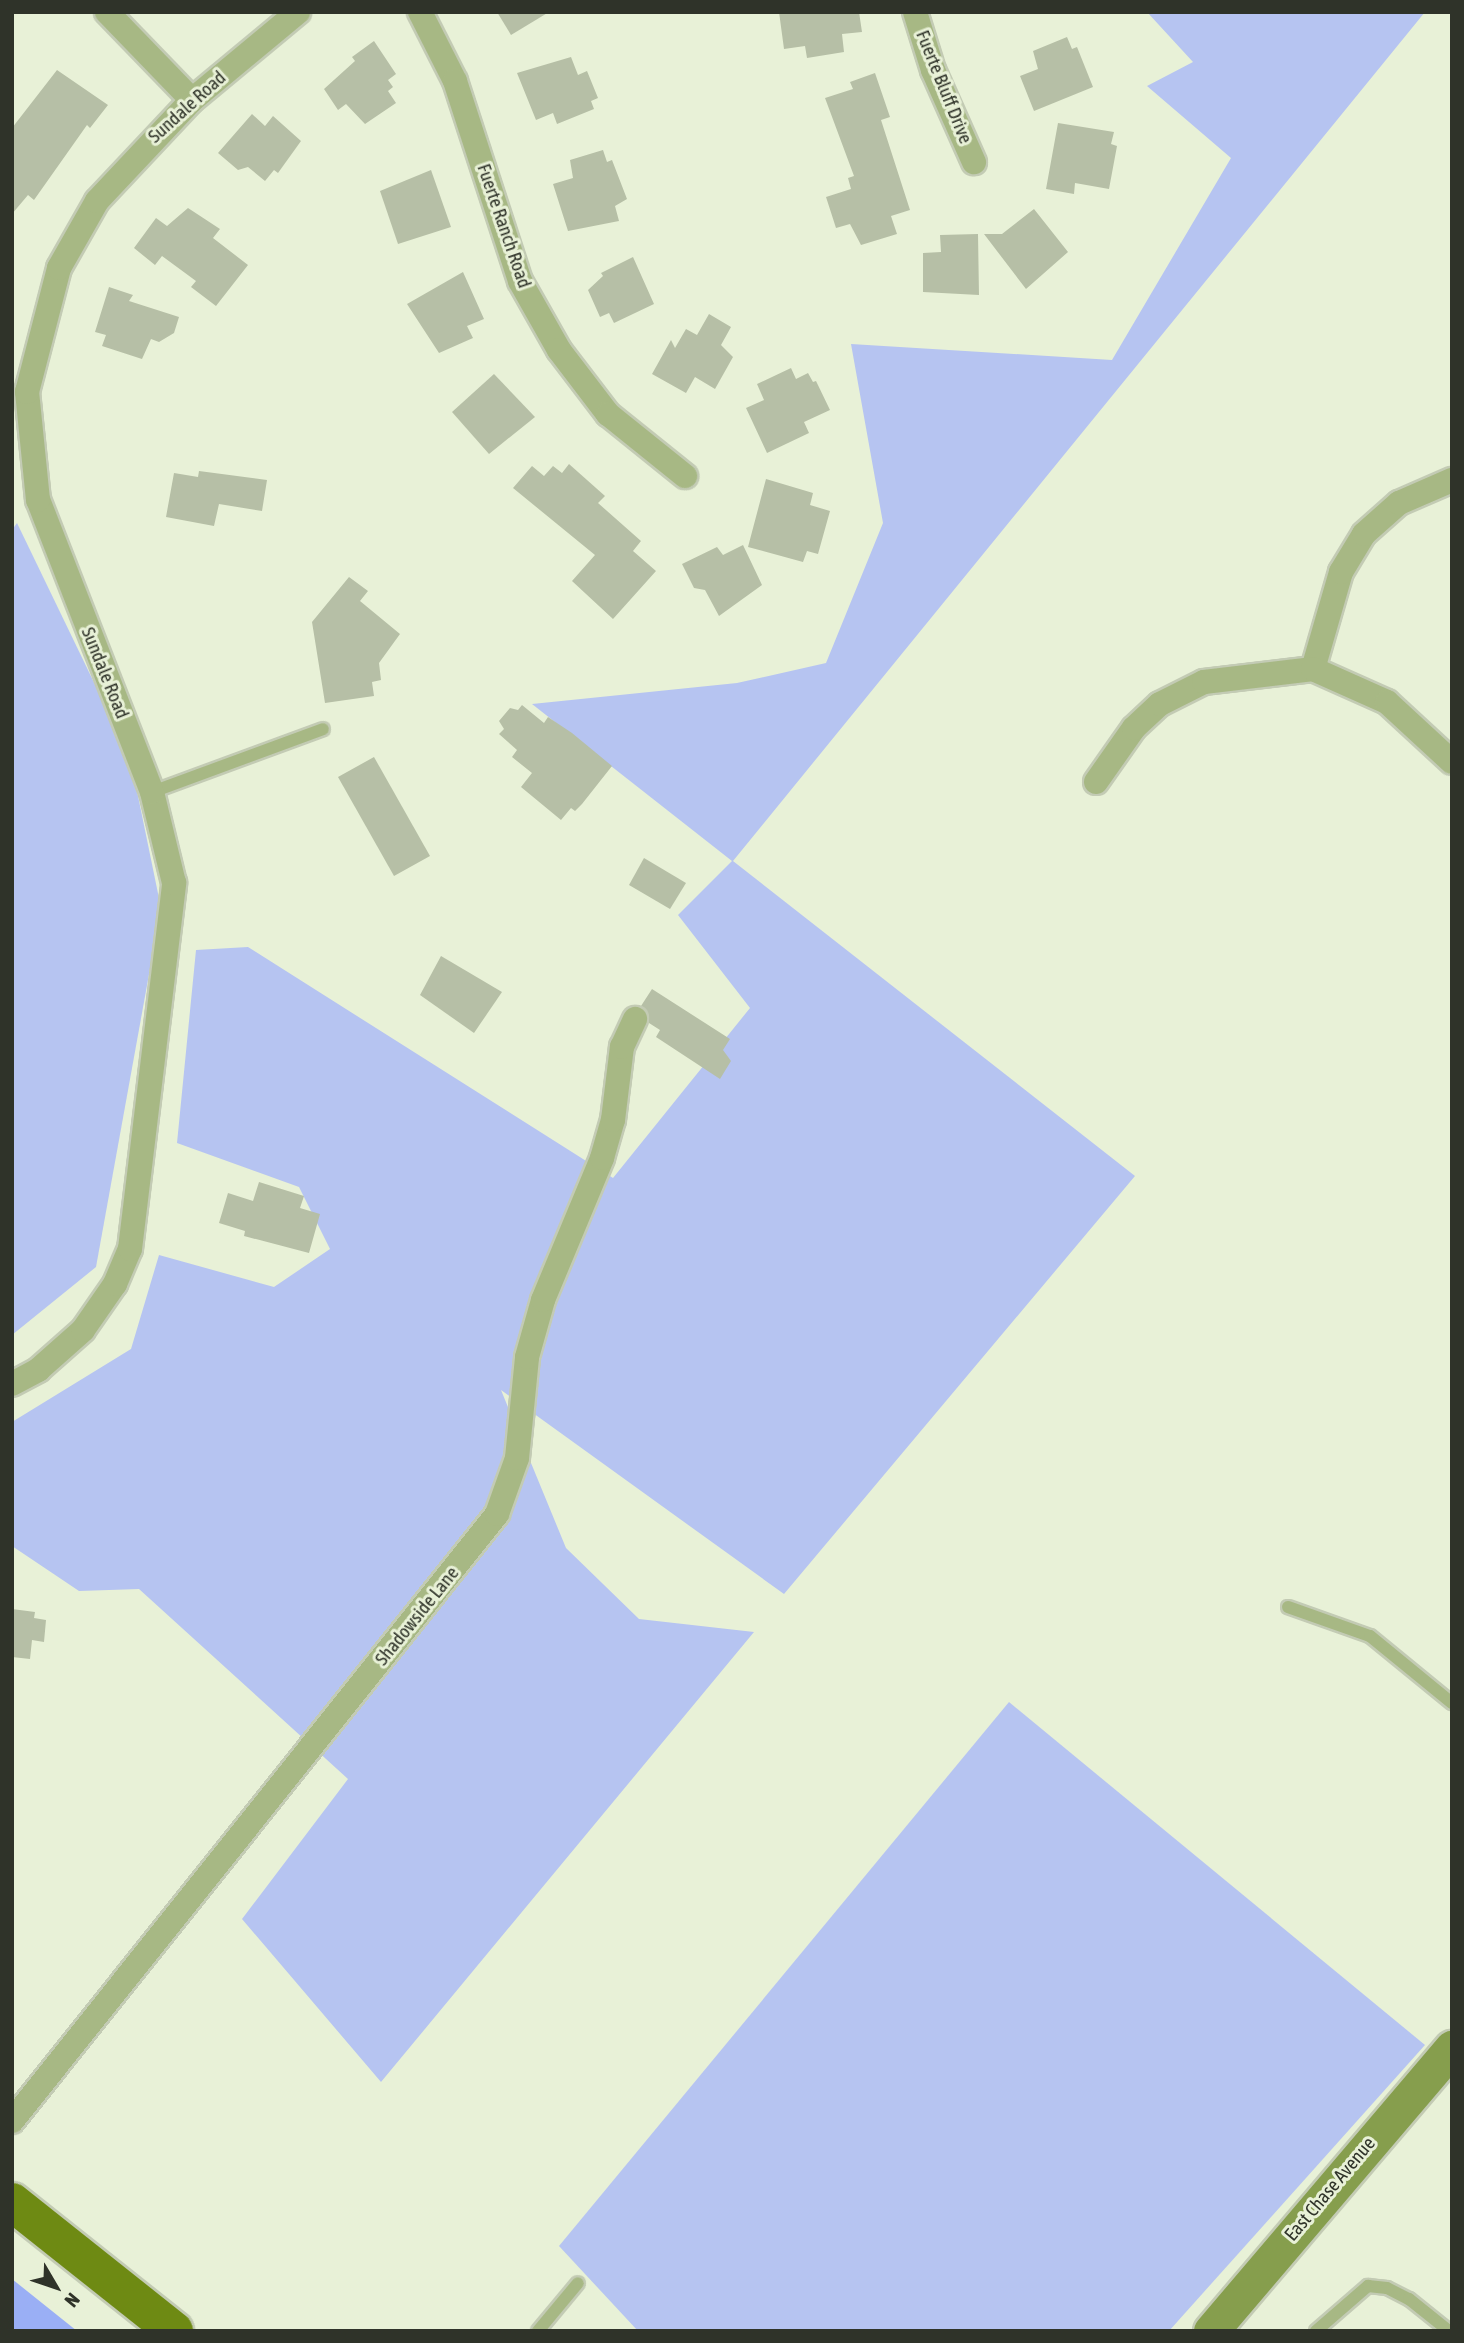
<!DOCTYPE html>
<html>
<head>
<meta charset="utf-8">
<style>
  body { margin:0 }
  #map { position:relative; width:1464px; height:2343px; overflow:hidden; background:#e8f1d7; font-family:"Asap Condensed",sans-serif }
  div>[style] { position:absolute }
  .green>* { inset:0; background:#b6c4f1 }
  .forest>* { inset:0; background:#9aaff5 }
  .building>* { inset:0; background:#b6bfa6 }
  .roads { filter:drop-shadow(2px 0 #c3cbb4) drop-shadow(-2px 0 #c3cbb4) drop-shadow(0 2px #c3cbb4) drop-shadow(0 -2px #c3cbb4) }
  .service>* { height:12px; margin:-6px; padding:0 6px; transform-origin:6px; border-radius:6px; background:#a7b884 }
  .minor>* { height:24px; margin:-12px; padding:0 12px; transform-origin:12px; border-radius:12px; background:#a7b884 }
  .secondary>* { height:35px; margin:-17.5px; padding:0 17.5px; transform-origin:17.5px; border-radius:17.5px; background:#869e4d }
  .primary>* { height:38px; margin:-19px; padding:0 19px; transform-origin:19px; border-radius:19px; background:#6e8a13 }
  span { translate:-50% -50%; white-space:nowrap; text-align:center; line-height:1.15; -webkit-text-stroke:6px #e8f1d7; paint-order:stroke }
  .street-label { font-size:19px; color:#2f3329 }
  .frame { position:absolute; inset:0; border:14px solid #2f3329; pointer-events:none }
  .north { position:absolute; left:21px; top:2252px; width:70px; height:70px; -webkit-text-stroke:5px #e8f1d7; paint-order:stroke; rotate:129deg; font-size:19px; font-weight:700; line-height:28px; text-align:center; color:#2f3329 }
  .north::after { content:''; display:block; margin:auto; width:24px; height:32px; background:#2f3329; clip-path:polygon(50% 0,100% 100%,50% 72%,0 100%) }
</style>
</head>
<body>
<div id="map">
  <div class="green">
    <i style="clip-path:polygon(1147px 12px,1425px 12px,733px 861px,1135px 1176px,784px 1594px,501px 1390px,566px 1548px,639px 1619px,754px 1632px,381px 2082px,242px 1919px,348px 1779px,139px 1589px,79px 1591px,12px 1546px,12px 1422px,131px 1349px,159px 1255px,274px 1287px,330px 1249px,299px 1187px,177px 1143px,196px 950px,248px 947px,613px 1178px,750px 1008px,678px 915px,732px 861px,532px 704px,737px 683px,826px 663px,883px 523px,851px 344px,1112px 360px,1231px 158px,1147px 86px,1193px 62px)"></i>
    <i style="clip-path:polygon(17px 523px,130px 757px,161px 908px,96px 1267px,12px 1335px,12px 530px)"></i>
    <i style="clip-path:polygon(1009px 1702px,1425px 2045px,1169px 2331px,638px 2331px,559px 2246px)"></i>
  </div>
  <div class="forest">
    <i style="clip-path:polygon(12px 2279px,77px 2331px,12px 2331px)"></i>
  </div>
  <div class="building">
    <i style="clip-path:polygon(497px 12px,549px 12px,511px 35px)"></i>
    <i style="clip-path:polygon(779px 12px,859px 12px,862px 32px,842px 34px,844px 52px,807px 58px,805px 46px,784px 49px)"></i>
    <i style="clip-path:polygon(1067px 37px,1072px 49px,1077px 47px,1093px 87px,1034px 111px,1020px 76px,1038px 69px,1033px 51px)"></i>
    <i style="clip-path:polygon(374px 41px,396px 74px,388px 80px,393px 87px,388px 91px,396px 103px,365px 124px,346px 104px,338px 110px,324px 89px,355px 61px,352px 57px)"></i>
    <i style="clip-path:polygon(571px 57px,578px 75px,587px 71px,598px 98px,591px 101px,594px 109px,557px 124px,553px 113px,536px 120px,517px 73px)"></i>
    <i style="clip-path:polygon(57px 70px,108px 105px,90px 128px,87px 125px,34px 200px,28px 195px,12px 214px,12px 128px)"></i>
    <i style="clip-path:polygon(875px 73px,890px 117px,881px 120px,910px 210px,891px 216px,897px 234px,861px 245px,850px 224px,836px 228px,826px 197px,851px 189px,848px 178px,854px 176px,825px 98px,853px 89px,850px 82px)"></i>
    <i style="clip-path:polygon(252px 114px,265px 126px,273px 116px,301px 141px,278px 173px,274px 170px,265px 181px,248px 167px,238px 170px,218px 153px)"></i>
    <i style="clip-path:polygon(1058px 123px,1114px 132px,1111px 144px,1117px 146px,1109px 189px,1075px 183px,1074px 194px,1046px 189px)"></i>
    <i style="clip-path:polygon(603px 150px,607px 162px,612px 160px,627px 199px,615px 206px,619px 221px,568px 231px,553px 184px,573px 178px,570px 160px)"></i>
    <i style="clip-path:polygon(431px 170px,451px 227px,398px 244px,380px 191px)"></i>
    <i style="clip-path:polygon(188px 208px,220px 229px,213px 238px,248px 265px,216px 306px,191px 287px,196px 281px,162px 256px,155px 265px,134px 248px,156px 218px,167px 226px)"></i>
    <i style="clip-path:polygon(1034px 209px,1068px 252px,1026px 289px,984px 234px,1002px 234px)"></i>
    <i style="clip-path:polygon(978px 234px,979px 295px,923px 292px,923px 253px,941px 252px,940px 235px)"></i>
    <i style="clip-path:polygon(633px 257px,654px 304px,614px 323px,609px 313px,600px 317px,588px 290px,603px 276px,601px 273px)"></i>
    <i style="clip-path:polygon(463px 272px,484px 319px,467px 326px,473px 338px,439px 353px,407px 304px)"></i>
    <i style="clip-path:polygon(109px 287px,133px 295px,129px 301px,179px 317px,174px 333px,159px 342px,151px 339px,142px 359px,102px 346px,106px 335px,95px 332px)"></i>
    <i style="clip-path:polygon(709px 314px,731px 327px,721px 345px,733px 357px,715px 389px,695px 377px,686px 393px,652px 374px,671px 340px,675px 348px,686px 329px,697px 335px)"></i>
    <i style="clip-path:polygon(791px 368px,796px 379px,808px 373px,813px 382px,816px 381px,830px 410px,804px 422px,809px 433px,767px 453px,746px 408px,764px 400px,757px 384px)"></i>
    <i style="clip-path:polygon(494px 374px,535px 417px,489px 454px,452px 412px)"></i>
    <i style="clip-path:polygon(569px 464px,605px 496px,598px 503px,641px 541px,633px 551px,656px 571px,613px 619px,572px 581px,595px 555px,513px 488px,532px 466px,544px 476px,553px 466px,562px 473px)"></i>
    <i style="clip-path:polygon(199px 471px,267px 480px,262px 511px,219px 504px,214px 526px,166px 517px,174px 473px,198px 477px)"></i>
    <i style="clip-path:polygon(766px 479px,813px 493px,810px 505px,830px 511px,818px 554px,807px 551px,803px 562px,748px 547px)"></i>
    <i style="clip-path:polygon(743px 545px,762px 585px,719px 616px,705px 590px,694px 588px,682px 564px,717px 547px,723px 555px)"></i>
    <i style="clip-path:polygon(349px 577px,368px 591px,360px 601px,400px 634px,379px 663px,381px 680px,372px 682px,374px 696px,325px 703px,312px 622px)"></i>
    <i style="clip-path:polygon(522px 705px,544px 723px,548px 717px,572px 733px,612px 766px,582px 804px,575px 811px,571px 808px,561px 820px,521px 787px,532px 773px,512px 757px,517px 750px,499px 734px,504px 729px,499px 721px,510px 708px,518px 710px)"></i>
    <i style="clip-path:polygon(374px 757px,430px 856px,394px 876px,338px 777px)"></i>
    <i style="clip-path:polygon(644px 858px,686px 883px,670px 909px,629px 885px)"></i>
    <i style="clip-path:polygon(441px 956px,502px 992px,474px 1033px,420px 995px)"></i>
    <i style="clip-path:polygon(652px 989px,730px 1039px,723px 1050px,731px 1061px,720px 1079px,656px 1037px,660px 1030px,649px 1023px,641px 1006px)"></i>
    <i style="clip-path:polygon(259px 1182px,304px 1196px,300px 1208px,320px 1214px,309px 1253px,244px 1236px,245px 1231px,219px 1223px,228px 1193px,253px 1201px)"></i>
    <i style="clip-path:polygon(12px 1609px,35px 1612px,34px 1618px,46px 1620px,44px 1642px,32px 1640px,30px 1659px,12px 1657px)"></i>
  </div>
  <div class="roads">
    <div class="service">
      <i style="left:152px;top:792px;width:182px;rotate:-20.2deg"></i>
      <i style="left:1288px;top:1607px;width:87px;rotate:19.5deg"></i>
      <i style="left:1370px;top:1636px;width:106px;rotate:39.3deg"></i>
      <i style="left:538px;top:2331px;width:62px;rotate:-50.2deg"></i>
      <i style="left:1316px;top:2331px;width:69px;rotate:-40.9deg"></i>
      <i style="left:1368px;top:2286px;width:19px;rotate:6deg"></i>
      <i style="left:1387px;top:2288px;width:25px;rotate:27deg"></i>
      <i style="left:1409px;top:2299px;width:51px;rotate:38.7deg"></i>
    </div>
    <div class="minor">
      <i style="left:107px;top:12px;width:122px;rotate:46deg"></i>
      <i style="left:420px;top:12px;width:77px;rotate:63.1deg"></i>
      <i style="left:455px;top:81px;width:210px;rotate:72deg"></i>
      <i style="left:520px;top:281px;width:79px;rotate:60.5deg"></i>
      <i style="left:559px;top:350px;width:81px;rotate:52.6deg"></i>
      <i style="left:608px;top:414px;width:99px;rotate:38.8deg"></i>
      <i style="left:915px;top:12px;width:61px;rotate:72.8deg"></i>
      <i style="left:933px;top:70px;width:101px;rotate:66deg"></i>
      <i style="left:1313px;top:669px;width:101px;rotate:-73.9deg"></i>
      <i style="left:1341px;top:572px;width:44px;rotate:-58.8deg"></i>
      <i style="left:1364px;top:534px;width:47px;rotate:-41.5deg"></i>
      <i style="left:1399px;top:503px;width:58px;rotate:-23.5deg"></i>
      <i style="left:1096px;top:782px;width:66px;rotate:-54.9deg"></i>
      <i style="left:1134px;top:728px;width:35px;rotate:-43deg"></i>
      <i style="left:1160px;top:704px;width:49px;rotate:-26.6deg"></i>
      <i style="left:1204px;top:682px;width:110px;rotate:-6.8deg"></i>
      <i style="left:1313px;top:669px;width:81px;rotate:24deg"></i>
      <i style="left:1387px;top:702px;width:88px;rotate:42.7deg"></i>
      <i style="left:12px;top:1384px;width:30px;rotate:-28deg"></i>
      <i style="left:38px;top:1370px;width:60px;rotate:-41.6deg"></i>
      <i style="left:83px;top:1330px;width:56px;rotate:-55.2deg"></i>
      <i style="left:115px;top:1284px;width:38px;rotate:-67deg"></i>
      <i style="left:130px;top:1249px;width:369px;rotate:-83.1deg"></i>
      <i style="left:174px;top:883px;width:94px;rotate:-103.6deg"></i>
      <i style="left:152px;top:792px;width:313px;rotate:-111.3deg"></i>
      <i style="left:38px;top:500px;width:109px;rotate:-95.8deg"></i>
      <i style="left:27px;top:392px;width:128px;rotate:-75.5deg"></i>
      <i style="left:59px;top:268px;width:77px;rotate:-60.4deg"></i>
      <i style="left:97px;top:201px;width:139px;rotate:-46.8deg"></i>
      <i style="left:192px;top:100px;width:138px;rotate:-39.7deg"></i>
      <i style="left:12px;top:2121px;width:777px;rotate:-51.37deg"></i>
      <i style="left:497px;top:1514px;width:59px;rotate:-70.3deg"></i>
      <i style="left:517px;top:1458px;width:101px;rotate:-84.3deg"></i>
      <i style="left:527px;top:1357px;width:59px;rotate:-74.3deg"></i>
      <i style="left:543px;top:1300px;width:154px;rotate:-67.4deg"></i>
      <i style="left:602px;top:1158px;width:40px;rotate:-74deg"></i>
      <i style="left:613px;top:1120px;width:74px;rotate:-83deg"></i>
      <i style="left:622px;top:1047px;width:31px;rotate:-65deg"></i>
    </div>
    <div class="secondary">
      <i style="left:1211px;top:2331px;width:372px;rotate:-49.6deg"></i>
    </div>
    <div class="primary">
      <i style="left:12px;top:2202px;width:207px;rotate:38.5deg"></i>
    </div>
  </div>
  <div class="street-label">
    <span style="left:944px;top:87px;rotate:68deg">Fuerte Bluff Drive</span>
    <span style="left:187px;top:107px;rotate:-42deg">Sundale Road</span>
    <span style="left:504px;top:226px;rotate:71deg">Fuerte Ranch Road</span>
    <span style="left:105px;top:673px;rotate:68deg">Sundale Road</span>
    <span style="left:417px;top:1616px;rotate:-51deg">Shadowside Lane</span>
    <span style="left:1330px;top:2189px;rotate:-50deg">East Chase Avenue</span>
  </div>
  <div class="frame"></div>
  <div class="north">N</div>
</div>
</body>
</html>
